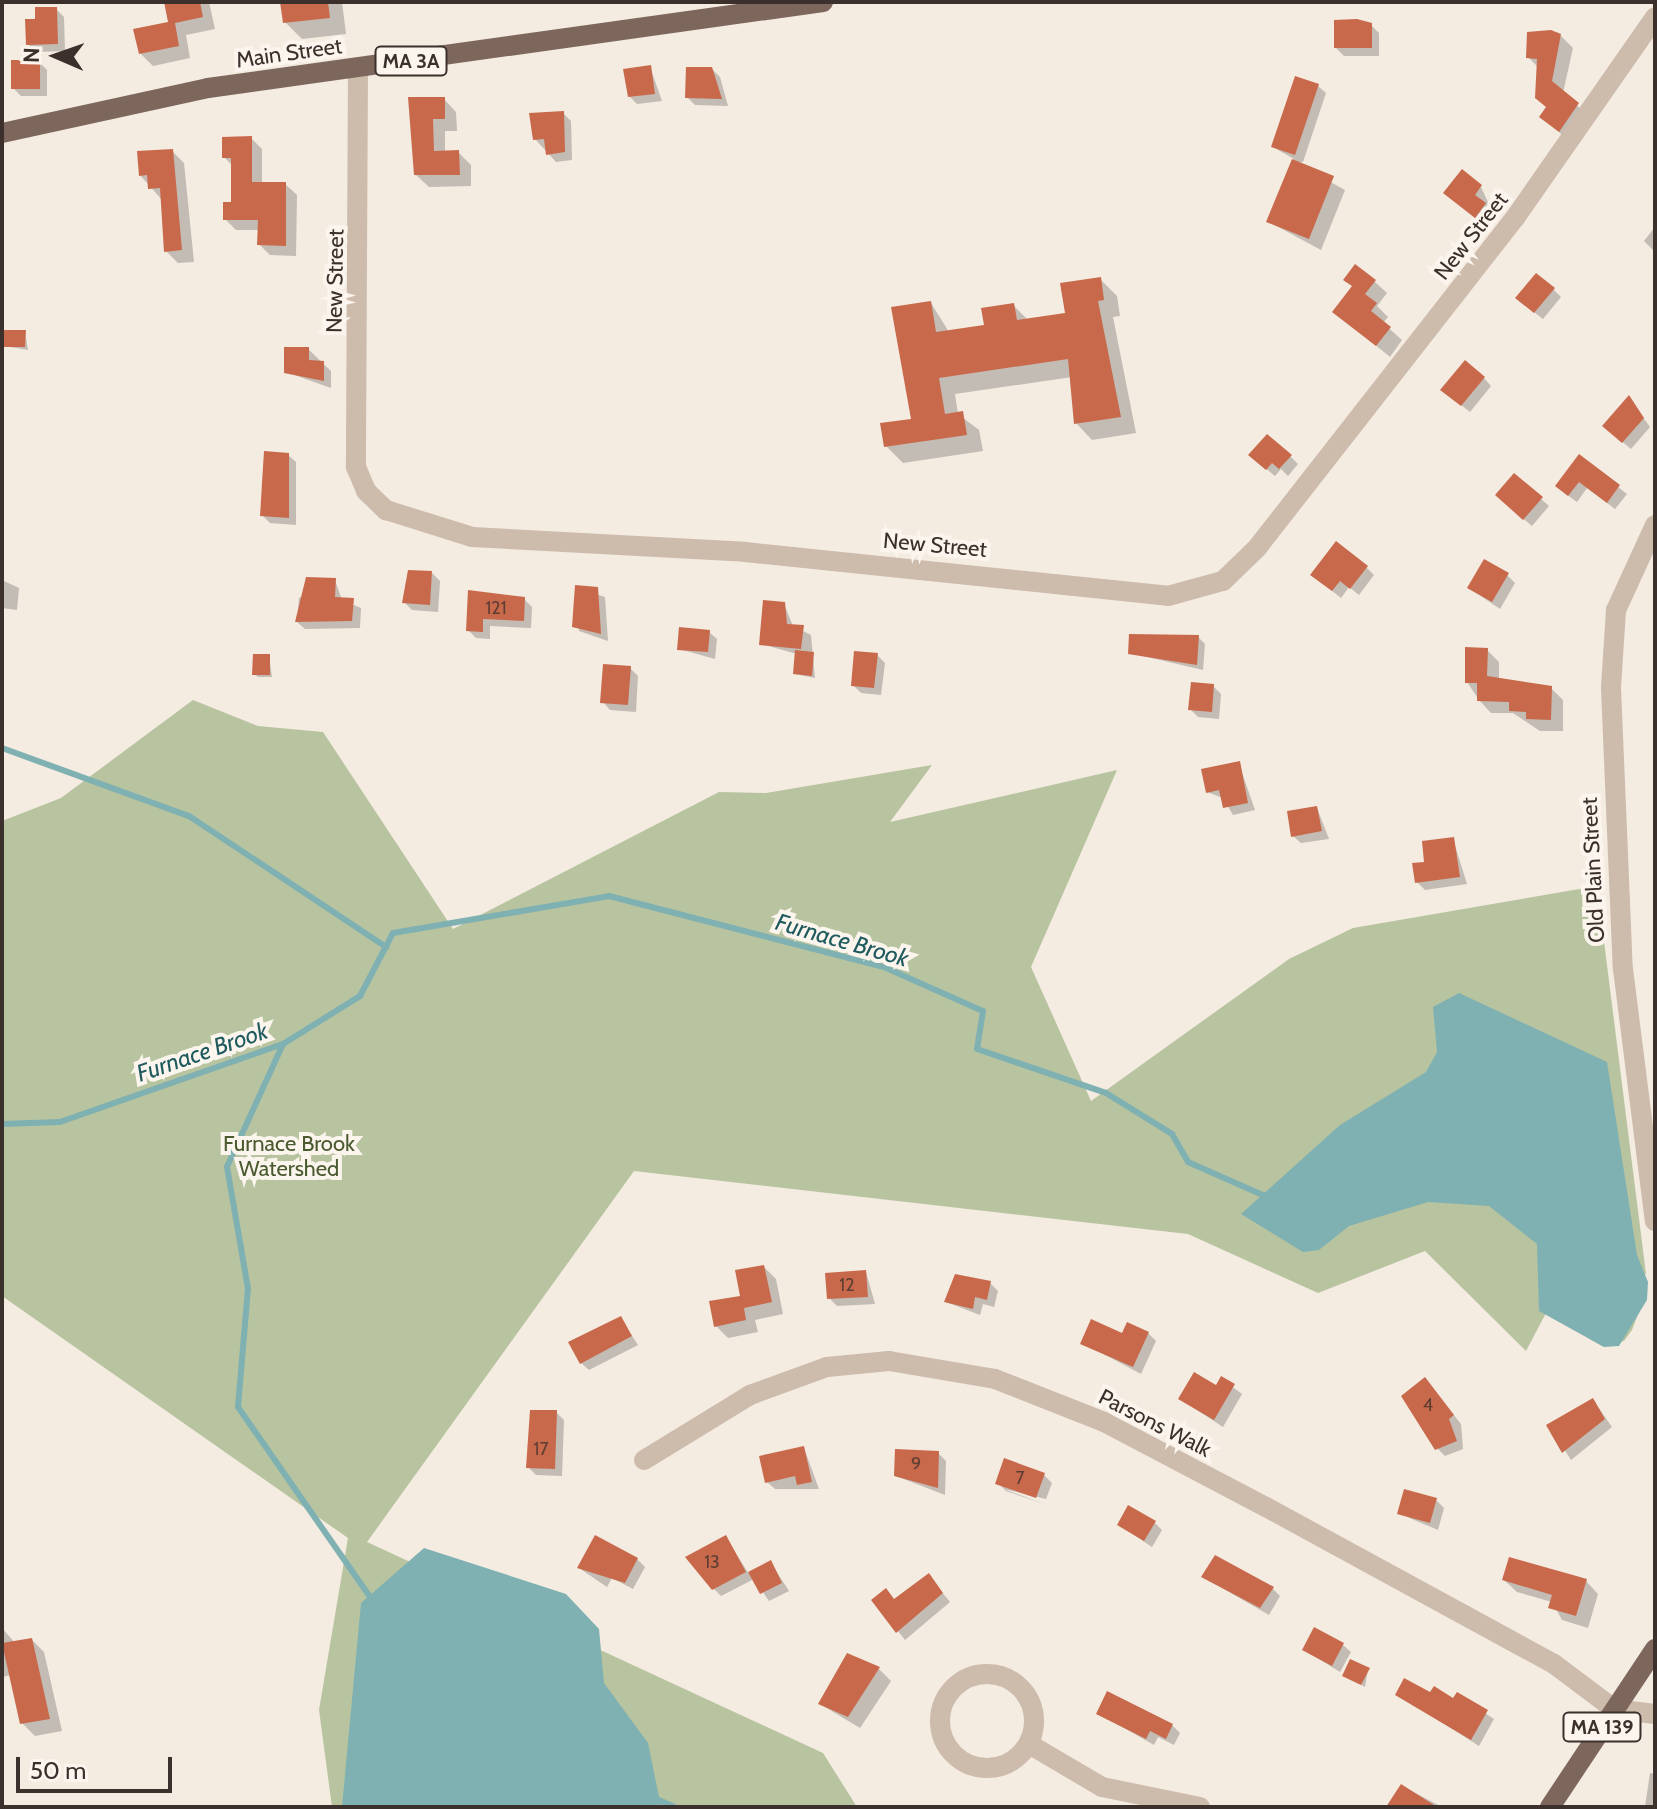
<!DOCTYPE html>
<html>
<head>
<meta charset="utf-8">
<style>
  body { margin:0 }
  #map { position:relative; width:1657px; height:1809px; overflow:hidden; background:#f4ebe1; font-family:Cabin,sans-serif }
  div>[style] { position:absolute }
  .green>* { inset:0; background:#b8c4a0 }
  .water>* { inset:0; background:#7fb0b2 }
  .shadow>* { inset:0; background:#0003 }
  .stream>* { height:6px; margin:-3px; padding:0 3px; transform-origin:3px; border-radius:3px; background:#7fb0b2 }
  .building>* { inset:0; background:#c8694b }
  .minor>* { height:20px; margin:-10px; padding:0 10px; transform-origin:10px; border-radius:10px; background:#cdbbac }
  .minor>.ring { margin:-10px; padding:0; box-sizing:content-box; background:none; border:20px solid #cdbbac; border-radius:50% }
  .primary>* { height:20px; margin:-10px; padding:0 10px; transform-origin:10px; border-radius:10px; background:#7d675c }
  span { translate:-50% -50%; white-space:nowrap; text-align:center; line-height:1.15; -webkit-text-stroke:8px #fbf5ee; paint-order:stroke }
  .number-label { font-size:18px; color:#5e3e33 }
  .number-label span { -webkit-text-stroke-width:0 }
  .shield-label span { padding:2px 6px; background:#fbf5ee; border:2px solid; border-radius:6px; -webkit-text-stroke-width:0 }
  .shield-label { font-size:20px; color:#3b302b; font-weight:700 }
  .street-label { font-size:22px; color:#3b302b }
  .park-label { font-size:22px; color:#4a5a2e }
  .water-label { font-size:24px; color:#1f5a5e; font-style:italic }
  .frame { position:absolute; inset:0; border:4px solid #3b302b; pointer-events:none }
  .north { position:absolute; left:16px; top:16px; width:80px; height:80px; -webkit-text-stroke:6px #fbf5ee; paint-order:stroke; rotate:272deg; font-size:22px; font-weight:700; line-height:32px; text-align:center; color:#3b302b }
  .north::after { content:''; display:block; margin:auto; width:28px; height:36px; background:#3b302b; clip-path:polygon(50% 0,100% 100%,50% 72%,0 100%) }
  .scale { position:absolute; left:16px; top:1757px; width:156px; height:36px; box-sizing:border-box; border:4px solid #3b302b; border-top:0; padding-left:10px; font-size:24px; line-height:28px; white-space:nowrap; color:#3b302b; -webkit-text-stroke:6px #fbf5ee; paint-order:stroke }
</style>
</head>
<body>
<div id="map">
  <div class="green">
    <i style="clip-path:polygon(193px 700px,258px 726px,323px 732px,453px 929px,719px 792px,766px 793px,932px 765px,890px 822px,1117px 770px,1031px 967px,1091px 1101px,1289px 959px,1353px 928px,1597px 886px,1646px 1274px,1638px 1278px,1642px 1304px,1632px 1330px,1624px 1341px,1602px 1346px,1546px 1313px,1526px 1351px,1425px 1251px,1318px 1293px,1188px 1234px,634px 1171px,367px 1542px,823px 1753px,857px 1807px,332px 1807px,319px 1710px,348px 1538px,2px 1296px,2px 821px,61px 798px)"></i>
  </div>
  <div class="water">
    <i style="clip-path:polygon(1459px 993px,1607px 1062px,1637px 1255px,1648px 1282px,1647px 1300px,1619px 1346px,1604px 1347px,1539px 1311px,1537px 1244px,1489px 1206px,1428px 1202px,1349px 1226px,1319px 1250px,1303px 1252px,1241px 1214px,1340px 1125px,1426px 1072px,1437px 1052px,1433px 1007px)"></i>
    <i style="clip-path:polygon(424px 1548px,566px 1594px,599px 1629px,604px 1683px,648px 1743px,661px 1807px,342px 1807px,361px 1603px)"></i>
  </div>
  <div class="shadow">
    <i style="clip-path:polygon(166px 2px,209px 2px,215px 29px,186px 35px,190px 58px,153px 66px,140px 53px,170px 23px)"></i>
    <i style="clip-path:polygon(282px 2px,342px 2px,346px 34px,302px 39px,285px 22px)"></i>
    <i style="clip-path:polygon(56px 9px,64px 17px,65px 51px,36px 52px,28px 44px,37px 21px)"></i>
    <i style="clip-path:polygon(1371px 25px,1379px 33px,1379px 56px,1344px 56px,1336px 48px)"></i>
    <i style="clip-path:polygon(1561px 36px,1573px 48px,1563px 93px,1590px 117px,1572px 143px,1541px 117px,1548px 108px,1538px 67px,1528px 57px)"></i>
    <i style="clip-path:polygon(39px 62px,47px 70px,47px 96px,21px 96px,13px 88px)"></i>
    <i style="clip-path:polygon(650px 67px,662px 101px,637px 104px,629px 96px)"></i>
    <i style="clip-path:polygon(712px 69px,720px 77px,728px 106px,695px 105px,687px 97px)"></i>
    <i style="clip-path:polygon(1318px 86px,1326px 93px,1303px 162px,1294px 162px,1345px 190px,1321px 250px,1269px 222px,1294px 159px,1273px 147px)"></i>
    <i style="clip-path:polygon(410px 99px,444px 99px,456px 112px,457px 131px,445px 131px,445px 153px,458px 152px,471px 165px,471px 186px,429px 187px,416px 175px)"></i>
    <i style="clip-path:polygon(563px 113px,571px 121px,572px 160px,556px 162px,535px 139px)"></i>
    <i style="clip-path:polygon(251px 138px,262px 149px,262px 184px,285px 184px,297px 195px,296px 256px,270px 255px,259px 244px,260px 230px,236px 230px,225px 219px,233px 204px,233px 166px,224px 157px)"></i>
    <i style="clip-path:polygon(172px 151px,184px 163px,194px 262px,178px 263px,166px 251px,162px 200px,140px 175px)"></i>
    <i style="clip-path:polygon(1481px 187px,1493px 213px,1483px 224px,1453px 200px)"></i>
    <i style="clip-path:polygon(1655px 227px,1655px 252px,1644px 241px)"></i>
    <i style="clip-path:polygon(1100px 279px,1117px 296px,1120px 316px,1113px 317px,1136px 433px,1092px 440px,1076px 423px,1072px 377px,955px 394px,958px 414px,979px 430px,983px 451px,903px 463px,886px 446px,913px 420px,931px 303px,949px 332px,986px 327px,1013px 305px,1029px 321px,1067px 315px)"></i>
    <i style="clip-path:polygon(1374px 281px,1387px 293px,1377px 306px,1388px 317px,1383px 323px,1402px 340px,1390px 357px,1335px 312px)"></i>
    <i style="clip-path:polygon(1553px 289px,1561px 297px,1543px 319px,1526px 306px)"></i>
    <i style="clip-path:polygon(25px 332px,28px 350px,4px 346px)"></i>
    <i style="clip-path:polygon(308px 349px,331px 371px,331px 388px,286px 372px)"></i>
    <i style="clip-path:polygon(1484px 378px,1491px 386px,1470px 412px,1451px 397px)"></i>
    <i style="clip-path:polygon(1629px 398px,1650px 427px,1631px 449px,1613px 434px)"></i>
    <i style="clip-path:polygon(288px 455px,296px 462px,296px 525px,270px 523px,262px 515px)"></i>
    <i style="clip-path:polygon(1290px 456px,1298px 464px,1288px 476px,1281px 469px,1275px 476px,1258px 462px)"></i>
    <i style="clip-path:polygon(1579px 457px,1627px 494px,1615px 509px,1587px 488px,1577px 502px,1566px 494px)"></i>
    <i style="clip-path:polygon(1541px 499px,1549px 506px,1532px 526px,1505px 503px)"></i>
    <i style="clip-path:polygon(1366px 567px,1374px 575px,1359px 595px,1349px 587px,1341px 598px,1321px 582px)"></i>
    <i style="clip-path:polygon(432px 573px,440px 581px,438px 612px,412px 610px,404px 602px)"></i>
    <i style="clip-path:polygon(1507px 575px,1515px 583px,1500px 609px,1469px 588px)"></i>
    <i style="clip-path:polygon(2px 580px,19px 588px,17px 610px,2px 608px)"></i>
    <i style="clip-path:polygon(335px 580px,342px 600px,361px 608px,360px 628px,305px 629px,297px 622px,299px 598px)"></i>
    <i style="clip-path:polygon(577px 588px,605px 597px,608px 641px,579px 631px)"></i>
    <i style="clip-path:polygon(470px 593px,524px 599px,532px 607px,531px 628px,490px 626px,490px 639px,476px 638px,468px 630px)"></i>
    <i style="clip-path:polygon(784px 604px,793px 626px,811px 635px,815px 678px,795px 674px,797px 654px,761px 644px)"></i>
    <i style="clip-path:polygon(709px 632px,717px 639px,715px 659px,679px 649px)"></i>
    <i style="clip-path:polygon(1198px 637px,1205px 644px,1203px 670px,1130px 653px)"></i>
    <i style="clip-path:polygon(1487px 650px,1499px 662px,1499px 680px,1551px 688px,1563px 700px,1563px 731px,1540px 731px,1513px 713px,1491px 713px,1479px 700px,1467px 682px)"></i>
    <i style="clip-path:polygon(877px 655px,885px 663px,881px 695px,861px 693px,853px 685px)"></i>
    <i style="clip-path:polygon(269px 656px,272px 677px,258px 677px,254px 674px)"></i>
    <i style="clip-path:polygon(630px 668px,638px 676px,636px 712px,610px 710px,603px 702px)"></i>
    <i style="clip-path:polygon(1213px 686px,1221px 694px,1219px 719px,1198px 717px,1190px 709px)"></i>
    <i style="clip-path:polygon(1239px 764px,1255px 810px,1233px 815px,1223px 798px,1207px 792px)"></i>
    <i style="clip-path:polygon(1317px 808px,1329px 839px,1301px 843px,1293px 836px)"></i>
    <i style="clip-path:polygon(1453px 839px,1467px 884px,1425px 890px,1417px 882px,1427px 863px)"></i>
    <i style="clip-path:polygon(764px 1267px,776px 1279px,783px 1314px,755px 1320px,758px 1332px,728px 1338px,716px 1326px)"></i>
    <i style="clip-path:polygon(866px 1272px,875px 1304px,837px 1306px,829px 1298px)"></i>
    <i style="clip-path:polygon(990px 1283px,998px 1291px,994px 1307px,983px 1304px,980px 1315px,946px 1302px)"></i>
    <i style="clip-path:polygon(621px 1319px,638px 1345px,589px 1370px,581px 1363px)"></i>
    <i style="clip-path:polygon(1148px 1333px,1156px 1341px,1141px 1374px,1083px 1343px)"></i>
    <i style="clip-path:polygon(1222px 1379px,1242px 1394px,1223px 1427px,1180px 1399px,1217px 1388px)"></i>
    <i style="clip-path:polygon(1425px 1379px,1461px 1424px,1463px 1449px,1445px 1456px,1437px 1448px)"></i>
    <i style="clip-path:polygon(1593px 1400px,1612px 1427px,1571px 1460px,1549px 1426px)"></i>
    <i style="clip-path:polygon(556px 1412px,564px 1420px,562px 1476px,536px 1475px,528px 1467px)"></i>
    <i style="clip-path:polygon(804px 1448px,819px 1489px,775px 1489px,767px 1482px)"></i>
    <i style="clip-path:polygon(938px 1453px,946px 1461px,945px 1495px,896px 1476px)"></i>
    <i style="clip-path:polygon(1044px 1475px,1052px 1483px,1046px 1499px,1004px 1489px,1044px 1504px,1006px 1491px,998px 1483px)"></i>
    <i style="clip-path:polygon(1436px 1500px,1444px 1508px,1438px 1530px,1400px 1514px)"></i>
    <i style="clip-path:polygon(1154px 1522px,1162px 1530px,1152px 1547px,1119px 1525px)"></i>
    <i style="clip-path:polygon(726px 1538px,749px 1574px,771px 1563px,789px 1591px,769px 1601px,754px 1579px,721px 1596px,713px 1588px)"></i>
    <i style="clip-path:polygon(637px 1559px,645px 1567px,633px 1589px,612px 1578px,607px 1587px,579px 1568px)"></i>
    <i style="clip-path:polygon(929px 1576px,950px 1602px,905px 1640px,874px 1600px,895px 1601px)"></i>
    <i style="clip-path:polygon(1203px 1577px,1273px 1589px,1280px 1596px,1269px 1615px)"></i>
    <i style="clip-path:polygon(1504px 1580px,1586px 1581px,1598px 1594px,1588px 1628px,1562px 1620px,1552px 1602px,1517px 1592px)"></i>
    <i style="clip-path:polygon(2px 1628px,15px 1643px,32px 1640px,44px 1652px,62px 1731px,35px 1736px,22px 1723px,12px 1675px,2px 1677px)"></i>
    <i style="clip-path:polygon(1343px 1645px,1351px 1652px,1340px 1672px,1304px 1650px)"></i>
    <i style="clip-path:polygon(879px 1669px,891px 1681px,860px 1728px,820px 1704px)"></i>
    <i style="clip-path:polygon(1368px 1669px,1365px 1687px,1344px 1675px)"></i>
    <i style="clip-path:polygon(1397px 1694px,1454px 1701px,1457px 1695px,1494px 1719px,1479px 1746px)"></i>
    <i style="clip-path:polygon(1098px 1713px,1172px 1725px,1180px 1733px,1174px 1745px,1158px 1737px,1154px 1745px)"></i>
    <i style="clip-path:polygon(1650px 1773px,1655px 1774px,1655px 1807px,1645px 1807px)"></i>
    <i style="clip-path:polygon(1402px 1786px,1442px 1807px,1388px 1807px)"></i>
  </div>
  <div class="stream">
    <i style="left:2px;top:748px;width:199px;rotate:20deg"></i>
    <i style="left:189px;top:816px;width:237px;rotate:33.6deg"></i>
    <i style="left:283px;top:1044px;width:135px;rotate:114.5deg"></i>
    <i style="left:227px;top:1167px;width:123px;rotate:80.2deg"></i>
    <i style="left:248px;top:1288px;width:119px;rotate:94.8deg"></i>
    <i style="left:238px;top:1407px;width:236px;rotate:55.2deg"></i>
    <i style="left:2px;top:1124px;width:58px;rotate:-2deg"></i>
    <i style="left:60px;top:1122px;width:236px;rotate:-19.3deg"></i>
    <i style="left:283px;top:1044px;width:91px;rotate:-31.9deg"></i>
    <i style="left:360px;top:996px;width:71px;rotate:-62.4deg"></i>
    <i style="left:393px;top:933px;width:219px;rotate:-9.7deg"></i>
    <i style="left:609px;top:896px;width:284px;rotate:14.5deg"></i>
    <i style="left:884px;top:967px;width:108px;rotate:24deg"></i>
    <i style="left:983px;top:1011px;width:38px;rotate:99deg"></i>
    <i style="left:977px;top:1049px;width:136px;rotate:18.8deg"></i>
    <i style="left:1106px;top:1093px;width:78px;rotate:31.8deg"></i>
    <i style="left:1172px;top:1134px;width:32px;rotate:60deg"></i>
    <i style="left:1188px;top:1162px;width:86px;rotate:23.9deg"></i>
    <i style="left:652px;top:1797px;width:24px;rotate:24deg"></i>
  </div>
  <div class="building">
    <i style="clip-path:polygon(164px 2px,200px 2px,203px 17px,175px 23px,179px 46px,139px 54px,133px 29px,168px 22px)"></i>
    <i style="clip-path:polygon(280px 2px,328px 2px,330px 18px,283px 23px)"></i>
    <i style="clip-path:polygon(35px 7px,57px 7px,58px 44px,26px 45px,25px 19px,35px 19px)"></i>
    <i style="clip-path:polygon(1357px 19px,1372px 23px,1372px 48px,1334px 48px,1334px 20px)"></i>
    <i style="clip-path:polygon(1551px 30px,1561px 34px,1552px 81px,1579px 103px,1559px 132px,1539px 117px,1546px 107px,1535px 98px,1537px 59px,1526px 58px,1527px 32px)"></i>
    <i style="clip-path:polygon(11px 60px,40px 60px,40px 89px,11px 89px)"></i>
    <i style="clip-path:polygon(651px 65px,655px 94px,628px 97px,623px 69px)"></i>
    <i style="clip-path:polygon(686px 67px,712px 67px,722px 99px,685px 98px)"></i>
    <i style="clip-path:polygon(1295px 76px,1319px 84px,1295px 155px,1271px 147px)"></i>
    <i style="clip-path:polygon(408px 97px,445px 97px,445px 119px,433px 119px,434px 151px,459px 150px,460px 175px,414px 175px)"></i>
    <i style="clip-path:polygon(564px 111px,565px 152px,546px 155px,544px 139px,533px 140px,529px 113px)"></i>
    <i style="clip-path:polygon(252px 136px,252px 182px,286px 182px,286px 246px,257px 245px,258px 220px,223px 220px,223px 202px,231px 202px,231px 158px,222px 158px,222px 137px)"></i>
    <i style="clip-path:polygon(173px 149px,182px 250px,164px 252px,160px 188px,148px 189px,147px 175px,139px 176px,137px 151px)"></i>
    <i style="clip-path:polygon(1292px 159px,1334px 176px,1309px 239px,1266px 222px)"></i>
    <i style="clip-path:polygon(1462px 169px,1482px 185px,1475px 195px,1486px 203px,1475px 218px,1443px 193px)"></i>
    <i style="clip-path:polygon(1355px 264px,1376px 280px,1365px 294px,1377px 303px,1371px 311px,1391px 327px,1376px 346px,1332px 312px,1352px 286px,1343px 280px)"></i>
    <i style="clip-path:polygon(1536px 273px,1555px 288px,1534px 313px,1515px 298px)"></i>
    <i style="clip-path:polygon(1101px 277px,1104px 300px,1098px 301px,1121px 417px,1074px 424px,1068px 359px,939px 378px,945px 414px,963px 411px,967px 435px,884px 447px,880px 423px,911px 419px,891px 307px,931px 301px,936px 332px,984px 325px,981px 308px,1014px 303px,1017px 320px,1065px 313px,1060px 283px)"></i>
    <i style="clip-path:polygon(2px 330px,26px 330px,25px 347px,2px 347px)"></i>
    <i style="clip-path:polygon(284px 347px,309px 347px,309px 360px,324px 361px,324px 381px,284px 373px)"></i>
    <i style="clip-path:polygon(1465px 360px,1485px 377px,1461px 406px,1440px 390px)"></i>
    <i style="clip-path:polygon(1629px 395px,1644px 418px,1622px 443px,1602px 426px)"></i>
    <i style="clip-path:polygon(1267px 434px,1292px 455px,1279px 469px,1272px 463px,1266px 470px,1248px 455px)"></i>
    <i style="clip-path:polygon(264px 451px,289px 453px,289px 518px,260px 516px)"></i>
    <i style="clip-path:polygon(1579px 454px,1620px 485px,1607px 503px,1579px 482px,1568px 496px,1555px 486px)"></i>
    <i style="clip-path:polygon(1514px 473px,1543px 497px,1523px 520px,1495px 495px)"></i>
    <i style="clip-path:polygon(1336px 541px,1368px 566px,1350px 589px,1340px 581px,1332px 591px,1310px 575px)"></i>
    <i style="clip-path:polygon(1484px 559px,1509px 573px,1492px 602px,1467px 588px)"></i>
    <i style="clip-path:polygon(408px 570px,432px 571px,430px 605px,402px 603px)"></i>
    <i style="clip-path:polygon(306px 577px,336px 578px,335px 597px,354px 598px,352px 621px,295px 622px)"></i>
    <i style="clip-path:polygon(575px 585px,598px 587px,601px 634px,572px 627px)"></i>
    <i style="clip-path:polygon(468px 590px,525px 597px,524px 621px,483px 619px,483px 632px,466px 631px)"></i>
    <i style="clip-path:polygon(763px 600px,785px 602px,787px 624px,804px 625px,801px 649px,759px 645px)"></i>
    <i style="clip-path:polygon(679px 627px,710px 630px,708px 652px,677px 650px)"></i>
    <i style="clip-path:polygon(1129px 634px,1199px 635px,1197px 665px,1128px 654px)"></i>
    <i style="clip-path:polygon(1465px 647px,1488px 648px,1487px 676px,1552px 686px,1551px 720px,1526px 719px,1526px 712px,1509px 711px,1509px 702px,1477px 701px,1477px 683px,1465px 683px)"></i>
    <i style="clip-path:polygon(795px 650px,814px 652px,812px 676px,793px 674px)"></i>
    <i style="clip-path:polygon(854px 651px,878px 653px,874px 688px,851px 686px)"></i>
    <i style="clip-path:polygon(253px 654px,270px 654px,270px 675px,252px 675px)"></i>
    <i style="clip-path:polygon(603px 664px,631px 666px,628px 705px,600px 703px)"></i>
    <i style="clip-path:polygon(1191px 682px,1214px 684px,1212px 712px,1188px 710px)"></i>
    <i style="clip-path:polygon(1240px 761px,1248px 803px,1223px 808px,1219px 790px,1206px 793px,1201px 769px)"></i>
    <i style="clip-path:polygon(1317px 806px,1322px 831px,1291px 837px,1287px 811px)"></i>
    <i style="clip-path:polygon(1454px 837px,1460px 877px,1415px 883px,1412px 863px,1424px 862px,1422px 841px)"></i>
    <i style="clip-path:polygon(764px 1265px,772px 1302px,744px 1308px,746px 1320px,714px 1327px,709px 1301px,740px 1296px,735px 1270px)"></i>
    <i style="clip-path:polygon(866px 1270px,868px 1297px,827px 1299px,825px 1273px)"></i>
    <i style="clip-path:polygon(955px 1274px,991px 1281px,987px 1300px,975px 1297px,973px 1309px,944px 1302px)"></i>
    <i style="clip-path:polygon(621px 1316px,632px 1336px,580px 1364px,568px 1342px)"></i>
    <i style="clip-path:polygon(1091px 1319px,1122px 1333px,1127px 1322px,1149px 1332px,1133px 1367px,1080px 1344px)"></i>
    <i style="clip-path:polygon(1194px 1372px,1216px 1385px,1221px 1376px,1235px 1384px,1214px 1420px,1178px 1399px)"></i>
    <i style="clip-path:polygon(1425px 1377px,1454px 1415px,1449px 1419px,1457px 1441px,1435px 1450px,1401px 1396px)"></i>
    <i style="clip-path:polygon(1593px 1398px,1605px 1419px,1562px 1453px,1546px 1425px)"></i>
    <i style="clip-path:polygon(530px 1410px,557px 1410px,555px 1469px,526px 1468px)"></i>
    <i style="clip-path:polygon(804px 1446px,812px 1482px,797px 1485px,795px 1476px,765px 1483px,759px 1456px)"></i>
    <i style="clip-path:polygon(895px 1449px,939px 1451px,938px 1488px,894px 1476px)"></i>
    <i style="clip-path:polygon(1004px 1458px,1045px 1473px,1036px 1498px,995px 1484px)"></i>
    <i style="clip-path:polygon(1404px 1489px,1437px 1498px,1430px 1523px,1397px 1514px)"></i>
    <i style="clip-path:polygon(1128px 1505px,1156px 1521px,1144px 1541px,1117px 1525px)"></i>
    <i style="clip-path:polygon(595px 1535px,638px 1558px,625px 1583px,577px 1568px)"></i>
    <i style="clip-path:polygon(726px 1535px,746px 1572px,712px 1590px,685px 1557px)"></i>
    <i style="clip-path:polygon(1215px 1555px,1274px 1587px,1260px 1608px,1201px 1577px)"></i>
    <i style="clip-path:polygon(1509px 1557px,1587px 1579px,1576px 1616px,1548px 1608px,1552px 1595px,1502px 1580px)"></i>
    <i style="clip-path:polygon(771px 1560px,782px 1583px,760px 1594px,748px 1572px)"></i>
    <i style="clip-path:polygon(929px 1573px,943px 1593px,896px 1633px,871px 1600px,886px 1588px,894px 1599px)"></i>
    <i style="clip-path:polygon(1314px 1627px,1344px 1643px,1332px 1666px,1302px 1650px)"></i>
    <i style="clip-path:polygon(32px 1638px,50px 1719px,20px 1724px,2px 1643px)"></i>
    <i style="clip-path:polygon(847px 1653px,880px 1667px,848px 1717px,818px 1704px)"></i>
    <i style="clip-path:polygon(1350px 1659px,1370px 1668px,1361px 1685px,1342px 1676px)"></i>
    <i style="clip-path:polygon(1404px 1678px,1430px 1692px,1434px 1686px,1453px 1698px,1457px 1692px,1488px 1710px,1471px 1740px,1395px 1695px)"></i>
    <i style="clip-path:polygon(1107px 1691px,1173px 1724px,1166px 1739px,1150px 1731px,1146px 1739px,1096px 1714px)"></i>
    <i style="clip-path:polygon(1401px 1784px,1437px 1807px,1386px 1807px)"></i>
  </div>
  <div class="minor">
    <i style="left:358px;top:68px;width:399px;rotate:90.3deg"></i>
    <i style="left:356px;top:467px;width:26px;rotate:67deg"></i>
    <i style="left:366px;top:491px;width:28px;rotate:44deg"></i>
    <i style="left:386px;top:510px;width:90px;rotate:17.4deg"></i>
    <i style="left:472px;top:537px;width:273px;rotate:3.1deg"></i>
    <i style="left:745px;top:552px;width:425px;rotate:5.9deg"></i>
    <i style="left:1168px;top:596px;width:57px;rotate:-15.3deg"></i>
    <i style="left:1223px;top:581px;width:47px;rotate:-44.1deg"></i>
    <i style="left:1257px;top:548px;width:419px;rotate:-52deg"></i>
    <i style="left:1515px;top:218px;width:245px;rotate:-55.1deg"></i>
    <i style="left:1655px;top:525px;width:94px;rotate:114.6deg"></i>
    <i style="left:1616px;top:610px;width:78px;rotate:93.7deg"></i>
    <i style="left:1611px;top:688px;width:281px;rotate:87.6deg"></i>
    <i style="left:1623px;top:969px;width:254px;rotate:82.8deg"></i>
    <i style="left:644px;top:1460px;width:124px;rotate:-31.5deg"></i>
    <i style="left:750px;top:1395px;width:82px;rotate:-20deg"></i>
    <i style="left:827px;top:1367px;width:62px;rotate:-5.5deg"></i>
    <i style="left:889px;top:1361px;width:108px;rotate:9.6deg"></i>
    <i style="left:995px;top:1379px;width:117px;rotate:21.5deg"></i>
    <i style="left:1104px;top:1422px;width:183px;rotate:27.7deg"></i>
    <i style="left:1266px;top:1507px;width:328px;rotate:28.6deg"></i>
    <i style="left:1554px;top:1664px;width:75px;rotate:36.9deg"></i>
    <i style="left:1614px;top:1709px;width:41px;rotate:7deg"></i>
    <i class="ring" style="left:940px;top:1674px;width:74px;height:74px"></i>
    <i style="left:1029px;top:1744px;width:85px;rotate:30.5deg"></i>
    <i style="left:1102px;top:1787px;width:100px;rotate:11.5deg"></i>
  </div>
  <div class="primary">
    <i style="left:2px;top:133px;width:211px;rotate:-12.3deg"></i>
    <i style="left:208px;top:88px;width:621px;rotate:-7.96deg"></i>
    <i style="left:1550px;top:1807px;width:190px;rotate:-56.4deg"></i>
  </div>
  <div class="number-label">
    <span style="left:496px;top:608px">121</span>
    <span style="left:847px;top:1285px">12</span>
    <span style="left:1428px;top:1405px">4</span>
    <span style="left:541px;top:1449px">17</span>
    <span style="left:916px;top:1464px">9</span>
    <span style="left:1020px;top:1478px">7</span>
    <span style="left:712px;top:1562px">13</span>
  </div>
  <div class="shield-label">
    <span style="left:411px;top:61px">MA 3A</span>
    <span style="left:1602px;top:1727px">MA 139</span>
  </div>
  <div class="street-label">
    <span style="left:289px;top:53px;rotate:-8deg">Main Street</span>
    <span style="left:1471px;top:236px;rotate:-52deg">New Street</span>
    <span style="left:335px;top:281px;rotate:-89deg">New Street</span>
    <span style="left:935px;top:545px;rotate:5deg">New Street</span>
    <span style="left:1593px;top:870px;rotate:-93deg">Old Plain Street</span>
    <span style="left:1155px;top:1423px;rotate:27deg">Parsons Walk</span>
  </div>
  <div class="park-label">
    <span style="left:289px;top:1156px">Furnace Brook<br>Watershed</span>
  </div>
  <div class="water-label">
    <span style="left:842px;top:940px;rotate:16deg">Furnace Brook</span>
    <span style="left:202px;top:1052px;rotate:-19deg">Furnace Brook</span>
  </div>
  <div class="frame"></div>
  <div class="north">N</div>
  <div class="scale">50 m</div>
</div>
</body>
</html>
